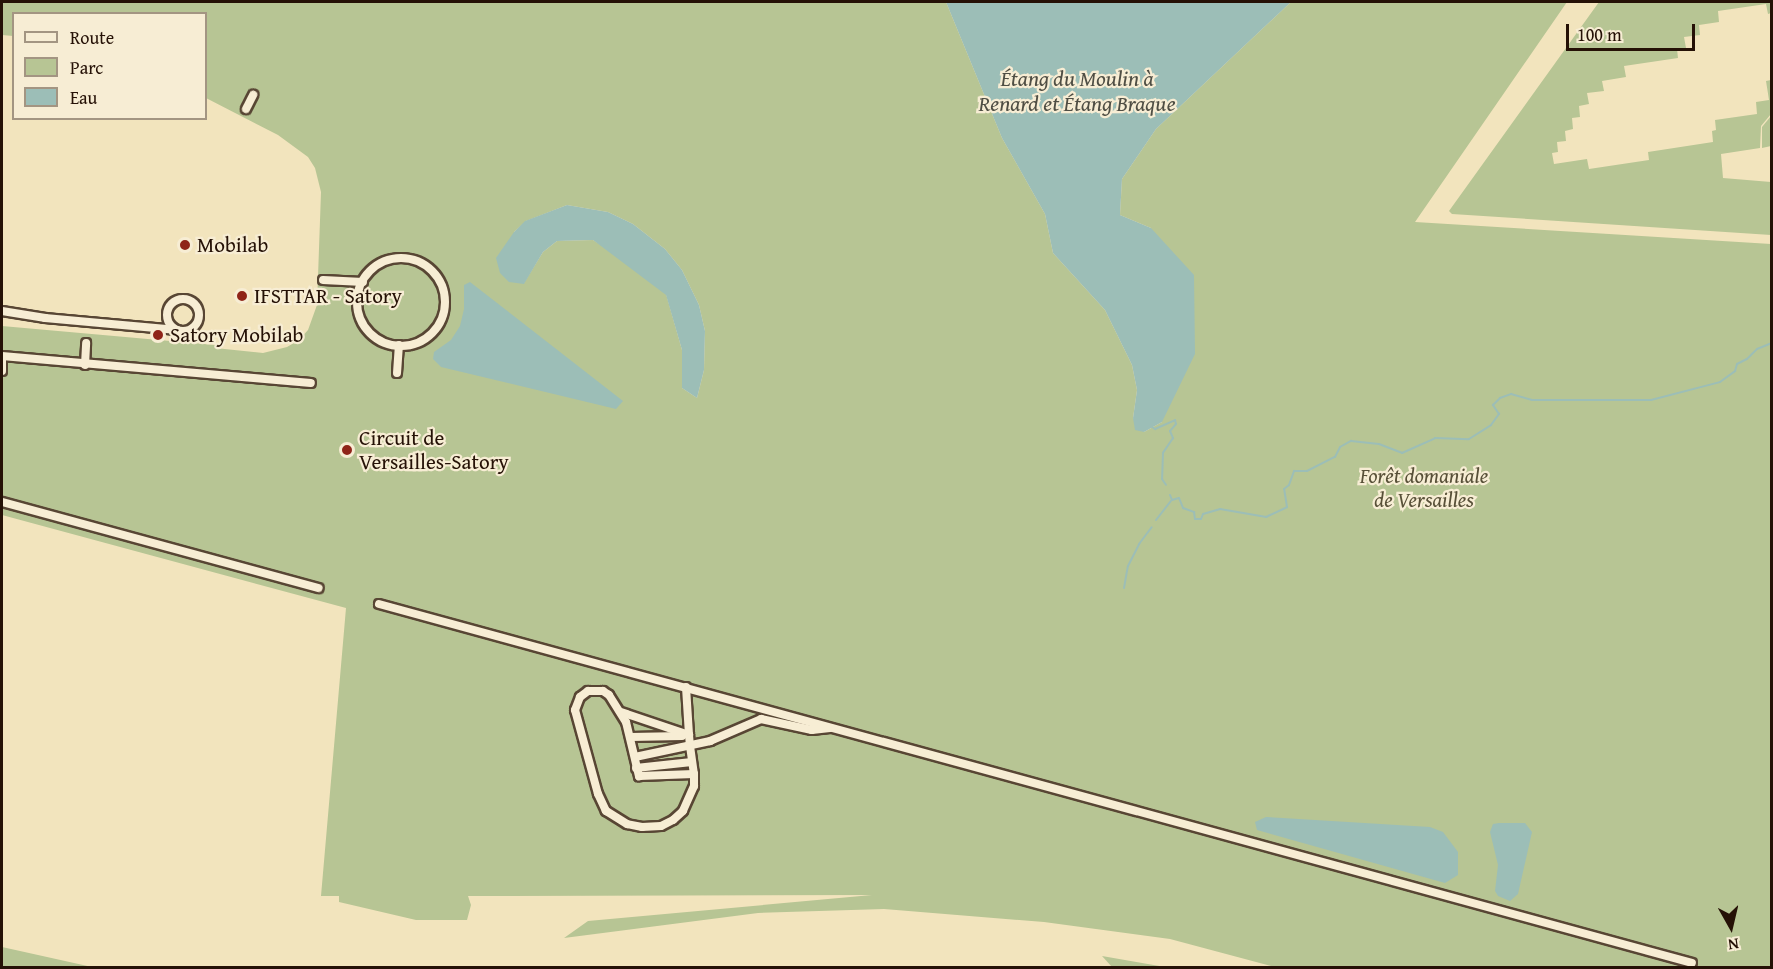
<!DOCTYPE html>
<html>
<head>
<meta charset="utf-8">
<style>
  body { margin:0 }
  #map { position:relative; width:1773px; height:969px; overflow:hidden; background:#f2e4bd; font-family:"Gentium Book Plus",serif }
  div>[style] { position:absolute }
  .green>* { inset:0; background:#b7c594 }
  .water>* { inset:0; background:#9cbeb7 }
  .stream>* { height:2px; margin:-1px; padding:0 1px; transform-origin:1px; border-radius:1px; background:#9cbeb7 }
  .roads { filter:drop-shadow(2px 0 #584634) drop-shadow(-2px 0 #584634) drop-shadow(0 2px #584634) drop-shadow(0 -2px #584634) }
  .minor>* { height:8px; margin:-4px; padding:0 4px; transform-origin:4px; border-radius:4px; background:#f7edd4 }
  .minor>.ring { margin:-4px; padding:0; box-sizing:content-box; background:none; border:8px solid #f7edd4; border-radius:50% }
  .dots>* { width:16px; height:16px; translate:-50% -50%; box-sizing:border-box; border:3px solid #f7edd4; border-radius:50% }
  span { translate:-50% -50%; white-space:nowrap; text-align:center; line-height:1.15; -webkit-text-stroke:4.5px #f7edd4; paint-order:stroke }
  .poi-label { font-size:21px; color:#251106 }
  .left { translate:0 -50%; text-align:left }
  .park-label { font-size:21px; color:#585038; font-style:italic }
  .water-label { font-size:22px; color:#4f4e44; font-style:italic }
  .frame { position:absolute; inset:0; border:3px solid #251106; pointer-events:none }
  .legend { position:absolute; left:12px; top:12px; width:195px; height:108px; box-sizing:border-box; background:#f7edd4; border:2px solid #a39582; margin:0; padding:8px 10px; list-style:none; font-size:18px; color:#251106 }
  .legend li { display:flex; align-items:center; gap:12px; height:30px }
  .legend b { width:30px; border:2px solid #a39582 }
  .north { position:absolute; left:1701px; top:897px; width:60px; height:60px; -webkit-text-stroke:4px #f7edd4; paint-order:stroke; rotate:172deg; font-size:16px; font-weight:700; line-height:24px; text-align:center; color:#251106 }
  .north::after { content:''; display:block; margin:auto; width:21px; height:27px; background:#251106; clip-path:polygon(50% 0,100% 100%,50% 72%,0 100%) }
  .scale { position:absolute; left:1566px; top:24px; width:129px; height:27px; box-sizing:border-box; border:3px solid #251106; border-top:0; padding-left:8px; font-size:18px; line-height:21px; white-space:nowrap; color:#251106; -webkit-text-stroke:4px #f7edd4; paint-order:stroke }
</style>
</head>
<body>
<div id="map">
  <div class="green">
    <i style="clip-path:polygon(evenodd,2px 2px,946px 2px,1002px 138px,1045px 214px,1053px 253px,1105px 310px,1132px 365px,1137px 390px,1133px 418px,1144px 432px,1162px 422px,1151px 228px,1120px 215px,1122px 179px,1156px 129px,1291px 2px,1567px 2px,1415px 222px,1771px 244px,1771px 967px,1275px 967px,1170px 939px,1044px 922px,884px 909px,758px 913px,564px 938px,588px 921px,872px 895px,468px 896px,471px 905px,467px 920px,416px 920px,339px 902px,339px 896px,321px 896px,346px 608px,2px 515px,2px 326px,215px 345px,215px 348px,263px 353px,287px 347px,299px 340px,308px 330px,317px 305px,321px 192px,315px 168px,308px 157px,278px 135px,206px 98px,206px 14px,14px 14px,13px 36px,2px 35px,2px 2px,567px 205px,608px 212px,633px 224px,665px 249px,682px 270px,699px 305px,705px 331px,704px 370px,697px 398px,682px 388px,682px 350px,666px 294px,604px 247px,593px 240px,557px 241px,543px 252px,524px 283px,514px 232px,526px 221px,567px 205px)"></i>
    <i style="clip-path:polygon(1599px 2px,1771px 2px,1771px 13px,1768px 14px,1766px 4px,1718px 11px,1719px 22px,1699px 25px,1700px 35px,1684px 37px,1686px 48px,1677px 49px,1678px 58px,1624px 66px,1626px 77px,1602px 81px,1604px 91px,1587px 93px,1589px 104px,1579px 106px,1580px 117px,1572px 118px,1573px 129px,1565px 131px,1566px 141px,1557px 142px,1558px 152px,1552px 153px,1554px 164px,1587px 159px,1589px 169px,1649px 160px,1648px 152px,1713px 142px,1712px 131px,1716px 130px,1715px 120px,1757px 114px,1756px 102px,1769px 100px,1766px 81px,1771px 80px,1771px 114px,1761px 126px,1760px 148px,1721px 154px,1723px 178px,1771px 182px,1771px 235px,1452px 214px,1449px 211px)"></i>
    <i style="clip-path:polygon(1771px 116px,1771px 146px,1762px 148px,1762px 127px)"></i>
    <i style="clip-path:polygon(2px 947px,92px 967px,2px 967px)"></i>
    <i style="clip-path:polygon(1102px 956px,1165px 967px,1112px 967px)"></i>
  </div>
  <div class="water">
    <i style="clip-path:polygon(946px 2px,1291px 2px,1156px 129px,1122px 179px,1120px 215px,1151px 228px,1194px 275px,1195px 354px,1162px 422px,1144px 432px,1135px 430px,1133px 418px,1137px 390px,1132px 365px,1105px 310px,1053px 253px,1045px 214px,1002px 138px)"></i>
    <i style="clip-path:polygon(567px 205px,608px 212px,633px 224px,665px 249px,682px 270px,699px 305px,705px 331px,704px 370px,697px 398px,682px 388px,682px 350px,666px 295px,593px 240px,557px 241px,543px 252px,524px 284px,509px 282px,500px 273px,496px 258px,514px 232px,525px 221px)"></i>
    <i style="clip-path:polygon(470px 282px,623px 401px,616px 409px,441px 367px,433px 359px,434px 352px,451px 340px,460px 326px,464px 309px,464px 285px)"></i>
    <i style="clip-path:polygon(1266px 817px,1430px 827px,1443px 832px,1458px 852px,1458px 875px,1445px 883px,1257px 830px,1255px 822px)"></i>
    <i style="clip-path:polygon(1499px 823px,1525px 823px,1532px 832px,1518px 894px,1510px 901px,1498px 896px,1495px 891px,1498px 865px,1490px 832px,1493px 824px)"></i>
  </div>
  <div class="stream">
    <i style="left:1152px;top:427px;width:4px;rotate:34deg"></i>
    <i style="left:1155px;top:429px;width:22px;rotate:-24deg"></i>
    <i style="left:1175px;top:420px;width:4px;rotate:76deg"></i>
    <i style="left:1176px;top:424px;width:9px;rotate:131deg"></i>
    <i style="left:1170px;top:431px;width:8px;rotate:67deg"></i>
    <i style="left:1173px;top:438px;width:18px;rotate:124deg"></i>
    <i style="left:1163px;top:453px;width:26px;rotate:92deg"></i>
    <i style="left:1162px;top:479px;width:7px;rotate:56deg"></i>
    <i style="left:1170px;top:495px;width:5px;rotate:68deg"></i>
    <i style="left:1172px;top:500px;width:7px;rotate:-16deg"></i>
    <i style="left:1179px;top:498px;width:11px;rotate:68deg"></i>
    <i style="left:1183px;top:508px;width:12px;rotate:20deg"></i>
    <i style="left:1194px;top:512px;width:7px;rotate:82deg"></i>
    <i style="left:1195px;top:519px;width:6px"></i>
    <i style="left:1201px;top:519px;width:5px;rotate:-68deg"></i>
    <i style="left:1203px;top:514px;width:18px;rotate:-16deg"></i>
    <i style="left:1220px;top:509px;width:47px;rotate:9.9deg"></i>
    <i style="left:1266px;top:517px;width:23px;rotate:-25deg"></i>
    <i style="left:1287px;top:507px;width:18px;rotate:-99deg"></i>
    <i style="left:1284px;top:489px;width:6px;rotate:-39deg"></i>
    <i style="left:1289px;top:485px;width:15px;rotate:-70deg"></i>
    <i style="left:1294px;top:471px;width:13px"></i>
    <i style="left:1307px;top:471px;width:31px;rotate:-27deg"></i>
    <i style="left:1335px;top:457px;width:11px;rotate:-63deg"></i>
    <i style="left:1340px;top:447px;width:13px;rotate:-29deg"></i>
    <i style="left:1351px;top:441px;width:28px;rotate:6deg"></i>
    <i style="left:1379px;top:444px;width:25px;rotate:21deg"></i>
    <i style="left:1402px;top:453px;width:36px;rotate:-24deg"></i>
    <i style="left:1435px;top:438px;width:34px;rotate:2deg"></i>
    <i style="left:1469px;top:439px;width:26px;rotate:-32deg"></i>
    <i style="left:1491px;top:425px;width:14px;rotate:-54deg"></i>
    <i style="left:1499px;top:414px;width:11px;rotate:-124deg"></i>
    <i style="left:1493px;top:405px;width:10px;rotate:-45deg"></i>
    <i style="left:1500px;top:398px;width:12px;rotate:-20deg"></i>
    <i style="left:1511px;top:394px;width:22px;rotate:16deg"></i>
    <i style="left:1532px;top:400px;width:119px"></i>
    <i style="left:1651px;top:400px;width:71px;rotate:-14.6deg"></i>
    <i style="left:1720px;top:382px;width:19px;rotate:-36deg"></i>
    <i style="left:1735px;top:371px;width:7px;rotate:-74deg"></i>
    <i style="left:1737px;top:364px;width:11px;rotate:-27deg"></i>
    <i style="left:1747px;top:359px;width:14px;rotate:-45deg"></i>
    <i style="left:1757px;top:349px;width:16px;rotate:-22deg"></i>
    <i style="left:1156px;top:520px;width:24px;rotate:-52deg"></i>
    <i style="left:1124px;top:588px;width:22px;rotate:-80deg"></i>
    <i style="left:1128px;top:566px;width:25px;rotate:-63deg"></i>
    <i style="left:1139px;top:544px;width:21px;rotate:-53deg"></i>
  </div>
  <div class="roads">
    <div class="minor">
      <i style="left:246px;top:109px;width:16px;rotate:-63deg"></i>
      <i class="ring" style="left:357px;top:258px;width:80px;height:80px"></i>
      <i style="left:323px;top:280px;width:40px;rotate:2.9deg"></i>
      <i class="ring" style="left:167px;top:299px;width:24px;height:24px"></i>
      <i style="left:2px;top:311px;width:44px;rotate:9.2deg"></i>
      <i style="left:45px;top:318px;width:133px;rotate:5.2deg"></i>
      <i style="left:2px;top:356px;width:310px;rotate:5deg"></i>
      <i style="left:2px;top:360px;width:11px;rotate:90deg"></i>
      <i style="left:85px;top:365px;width:22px;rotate:-87deg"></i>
      <i style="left:397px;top:373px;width:28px;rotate:-86deg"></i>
      <i style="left:2px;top:502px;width:328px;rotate:15.2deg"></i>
      <i style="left:379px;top:604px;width:1361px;rotate:15.29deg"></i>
      <i style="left:686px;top:687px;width:48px;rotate:86.4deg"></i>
      <i style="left:689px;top:735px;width:11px;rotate:85deg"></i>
      <i style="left:690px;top:746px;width:28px;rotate:82deg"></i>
      <i style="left:694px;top:774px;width:12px;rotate:90deg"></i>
      <i style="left:694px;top:786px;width:27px;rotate:114deg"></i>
      <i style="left:683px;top:811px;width:13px;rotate:138deg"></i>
      <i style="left:673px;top:820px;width:13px;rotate:153deg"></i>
      <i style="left:661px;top:826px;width:19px;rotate:177deg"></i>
      <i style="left:642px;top:827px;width:15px;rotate:-169deg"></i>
      <i style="left:627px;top:824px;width:25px;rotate:-148deg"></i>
      <i style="left:606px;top:811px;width:19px;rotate:-115deg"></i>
      <i style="left:598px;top:794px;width:87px;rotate:-105.3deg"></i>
      <i style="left:575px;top:710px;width:14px;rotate:-69deg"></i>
      <i style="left:580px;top:697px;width:10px;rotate:-37deg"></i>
      <i style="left:588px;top:691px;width:15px"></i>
      <i style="left:603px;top:691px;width:7px;rotate:34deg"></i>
      <i style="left:609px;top:695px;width:32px;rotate:58deg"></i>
      <i style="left:626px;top:722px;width:56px;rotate:76.5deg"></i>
      <i style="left:639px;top:776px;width:55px;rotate:-2.1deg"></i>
      <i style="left:621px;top:712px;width:72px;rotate:18.7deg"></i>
      <i style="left:631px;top:737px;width:51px;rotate:-1.1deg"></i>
      <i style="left:635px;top:757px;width:77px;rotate:-12deg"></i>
      <i style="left:710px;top:741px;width:56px;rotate:-23.3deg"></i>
      <i style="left:761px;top:719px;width:52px;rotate:12.2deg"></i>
      <i style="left:812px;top:730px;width:18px;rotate:-6deg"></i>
      <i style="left:636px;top:768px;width:56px;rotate:-6.1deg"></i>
    </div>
  </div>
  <div class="dots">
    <i style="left:185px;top:245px;background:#8f2418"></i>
    <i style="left:242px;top:296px;background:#8f2418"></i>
    <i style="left:158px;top:335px;background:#8f2418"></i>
    <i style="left:347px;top:450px;background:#8f2418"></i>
  </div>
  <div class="poi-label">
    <span class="left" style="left:197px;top:245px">Mobilab</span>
    <span class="left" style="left:254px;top:296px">IFSTTAR - Satory</span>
    <span class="left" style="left:170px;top:335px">Satory Mobilab</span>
    <span class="left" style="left:359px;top:450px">Circuit de<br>Versailles-Satory</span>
  </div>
  <div class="park-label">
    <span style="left:1424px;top:488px">Forêt domaniale<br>de Versailles</span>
  </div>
  <div class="water-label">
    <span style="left:1077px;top:91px">Étang du Moulin à<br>Renard et Étang Braque</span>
  </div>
  <div class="frame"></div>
  <ul class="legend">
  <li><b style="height:8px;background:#f7edd4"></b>Route</li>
  <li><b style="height:16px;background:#b7c594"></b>Parc</li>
  <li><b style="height:16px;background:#9cbeb7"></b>Eau</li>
  </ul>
  <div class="north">N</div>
  <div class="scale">100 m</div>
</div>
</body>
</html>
